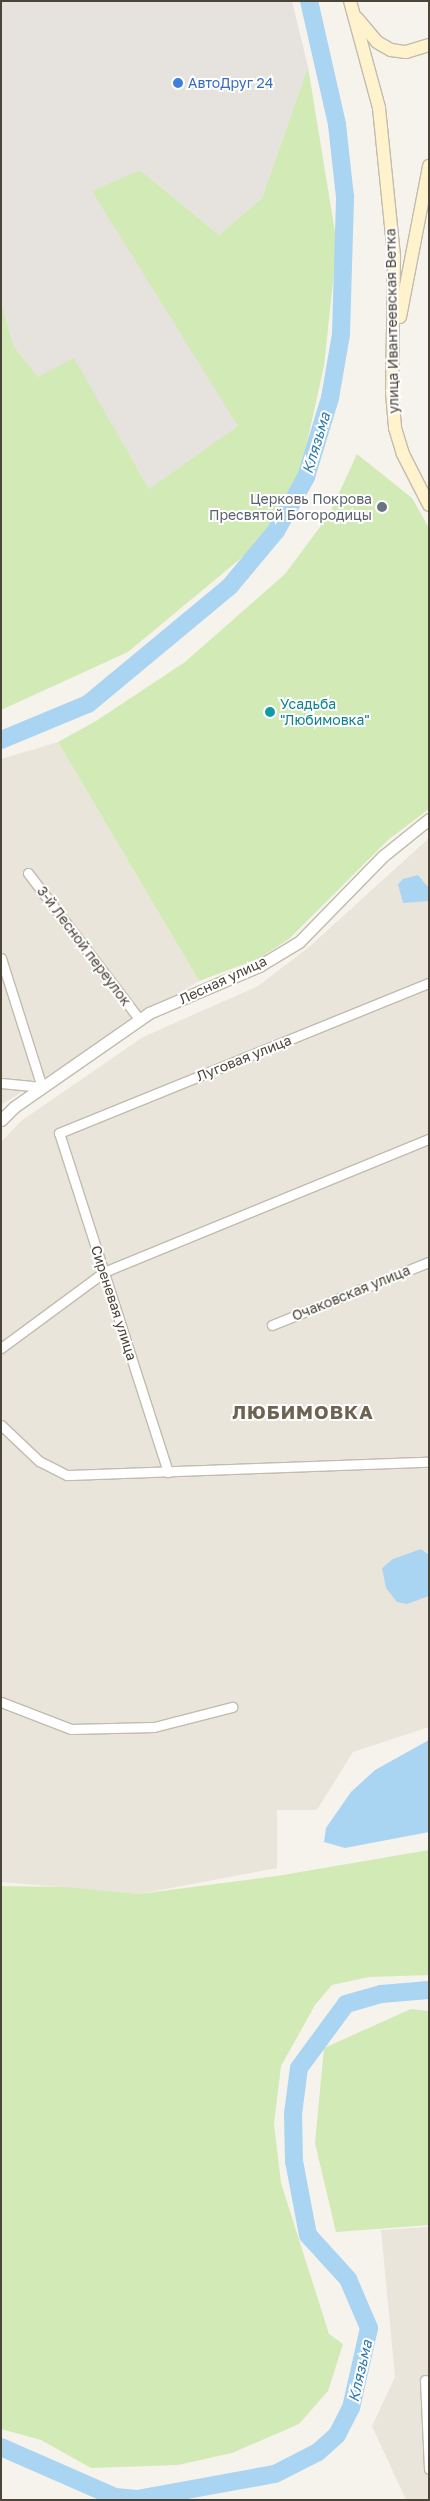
<!DOCTYPE html>
<html>
<head>
<meta charset="utf-8">
<style>
  body { margin:0 }
  #map { position:relative; width:430px; height:2501px; overflow:hidden; background:#f6f3ec; font-family:"Golos Text",sans-serif }
  div>[style] { position:absolute }
  .residential>* { inset:0; background:#eae5da }
  .industrial>* { inset:0; background:#e6e2dd }
  .green>* { inset:0; background:#d2eab5 }
  .water>* { inset:0; background:#a9d4f2 }
  .river>* { height:18px; margin:-9px; padding:0 9px; transform-origin:9px; border-radius:9px; background:#a9d4f2 }
  .roads { filter:drop-shadow(1px 0 #c2bbae) drop-shadow(-1px 0 #c2bbae) drop-shadow(0 1px #c2bbae) drop-shadow(0 -1px #c2bbae) }
  .minor>* { height:9px; margin:-4.5px; padding:0 4.5px; transform-origin:4.5px; border-radius:4.5px; background:#fff }
  .tertiary>* { height:11px; margin:-5.5px; padding:0 5.5px; transform-origin:5.5px; border-radius:5.5px; background:#fff }
  .secondary>* { height:12px; margin:-6px; padding:0 6px; transform-origin:6px; border-radius:6px; background:#fff3cd }
  .dots>* { width:14px; height:14px; translate:-50% -50%; box-sizing:border-box; border:2px solid #fff; border-radius:50% }
  span { translate:-50% -50%; white-space:nowrap; text-align:center; line-height:1.15; -webkit-text-stroke:4px #fff; paint-order:stroke }
  .shop-label { font-size:14px; color:#366cbe }
  .left { translate:0 -50%; text-align:left }
  .street-label { font-size:14px; color:#4b4439 }
  .worship-label { font-size:14px; color:#5b616d }
  .right { translate:-100% -50%; text-align:right }
  .culture-label { font-size:14px; color:#0d838f }
  .water-label { font-size:15px; color:#2e7ab2; font-style:italic }
  .district-label { font-size:19px; color:#6e6250; font-weight:700; letter-spacing:1px }
  .frame { position:absolute; inset:0; border:2px solid #4b4439; pointer-events:none }
</style>
</head>
<body>
<div id="map">
  <div class="residential">
    <i style="clip-path:polygon(58px 742px,199px 981px,1px 1105px,1px 759px)"></i>
    <i style="clip-path:polygon(429px 838px,429px 1727px,353px 1752px,317px 1810px,277px 1810px,277px 1868px,139px 1894px,1px 1882px,1px 1142px,21px 1121px,143px 1037px,258px 986px,309px 947px)"></i>
    <i style="clip-path:polygon(429px 2227px,429px 2500px,406px 2500px,372px 2426px,395px 2377px,381px 2230px)"></i>
  </div>
  <div class="industrial">
    <i style="clip-path:polygon(1px 1px,292px 1px,308px 67px,262px 198px,219px 235px,140px 170px,93px 191px,239px 426px,149px 489px,74px 359px,38px 377px,13px 345px,1px 300px)"></i>
  </div>
  <div class="green">
    <i style="clip-path:polygon(308px 67px,337px 244px,324px 366px,299px 478px,258px 544px,128px 652px,1px 710px,1px 300px,13px 345px,38px 377px,74px 358px,149px 489px,238px 426px,92px 191px,140px 170px,219px 235px,262px 198px)"></i>
    <i style="clip-path:polygon(357px 454px,412px 498px,429px 528px,429px 809px,388px 840px,289px 939px,258px 959px,199px 981px,58px 742px,96px 721px,185px 662px,285px 574px,329px 515px)"></i>
    <i style="clip-path:polygon(429px 1850px,429px 1975px,369px 1977px,332px 1985px,315px 2005px,281px 2066px,274px 2124px,281px 2183px,329px 2334px,343px 2344px,328px 2391px,299px 2424px,232px 2453px,178px 2465px,91px 2468px,41px 2440px,1px 2429px,1px 1886px,65px 1887px,139px 1894px,277px 1876px)"></i>
    <i style="clip-path:polygon(411px 2009px,429px 2011px,429px 2225px,336px 2232px,315px 2143px,324px 2048px)"></i>
  </div>
  <div class="water">
    <i style="clip-path:polygon(418px 875px,429px 888px,429px 901px,403px 903px,398px 884px,403px 879px)"></i>
    <i style="clip-path:polygon(421px 1549px,429px 1555px,429px 1596px,407px 1604px,397px 1602px,386px 1588px,382px 1568px,393px 1559px)"></i>
    <i style="clip-path:polygon(429px 1740px,429px 1832px,345px 1848px,324px 1842px,326px 1828px,351px 1792px,375px 1770px)"></i>
  </div>
  <div class="river">
    <i style="left:1px;top:740px;width:94px;rotate:-22.5deg"></i>
    <i style="left:88px;top:704px;width:185px;rotate:-39.7deg"></i>
    <i style="left:230px;top:586px;width:72px;rotate:-50.1deg"></i>
    <i style="left:276px;top:531px;width:62px;rotate:-60.9deg"></i>
    <i style="left:306px;top:477px;width:83px;rotate:-73.1deg"></i>
    <i style="left:330px;top:398px;width:65px;rotate:-80.2deg"></i>
    <i style="left:341px;top:334px;width:137px;rotate:-88.3deg"></i>
    <i style="left:345px;top:197px;width:73px;rotate:-96.3deg"></i>
    <i style="left:337px;top:124px;width:126px;rotate:-102.8deg"></i>
    <i style="left:1px;top:2447px;width:124px;rotate:23.7deg"></i>
    <i style="left:115px;top:2497px;width:22px;rotate:5deg"></i>
    <i style="left:137px;top:2499px;width:140px;rotate:-10.3deg"></i>
    <i style="left:275px;top:2474px;width:48px;rotate:-27.1deg"></i>
    <i style="left:318px;top:2452px;width:25px;rotate:-42deg"></i>
    <i style="left:337px;top:2435px;width:30px;rotate:-63deg"></i>
    <i style="left:351px;top:2408px;width:82px;rotate:-77.3deg"></i>
    <i style="left:369px;top:2328px;width:53px;rotate:-113.2deg"></i>
    <i style="left:348px;top:2279px;width:59px;rotate:-132.3deg"></i>
    <i style="left:308px;top:2235px;width:75px;rotate:-100.7deg"></i>
    <i style="left:294px;top:2161px;width:47px;rotate:-91.2deg"></i>
    <i style="left:293px;top:2114px;width:46px;rotate:-82.6deg"></i>
    <i style="left:299px;top:2068px;width:79px;rotate:-53.7deg"></i>
    <i style="left:346px;top:2004px;width:36px;rotate:-16deg"></i>
    <i style="left:381px;top:1994px;width:48px;rotate:-4.8deg"></i>
  </div>
  <div class="roads">
    <div class="minor">
      <i style="left:28px;top:873px;width:185px;rotate:52.7deg"></i>
      <i style="left:1px;top:958px;width:135px;rotate:72.4deg"></i>
      <i style="left:42px;top:1087px;width:41px;rotate:-174.4deg"></i>
      <i style="left:272px;top:1325px;width:169px;rotate:-21.9deg"></i>
      <i style="left:1px;top:1348px;width:128px;rotate:-36.4deg"></i>
      <i style="left:104px;top:1272px;width:351px;rotate:-22.3deg"></i>
      <i style="left:1px;top:1425px;width:52px;rotate:43.5deg"></i>
      <i style="left:39px;top:1461px;width:31px;rotate:27deg"></i>
      <i style="left:67px;top:1475px;width:362px;rotate:-2.1deg"></i>
      <i style="left:168px;top:1472px;width:356px;rotate:-107.8deg"></i>
      <i style="left:59px;top:1133px;width:399px;rotate:-22.1deg"></i>
      <i style="left:1px;top:1702px;width:75px;rotate:21.1deg"></i>
      <i style="left:71px;top:1729px;width:83px;rotate:-1.4deg"></i>
      <i style="left:154px;top:1727px;width:81px;rotate:-14.4deg"></i>
      <i style="left:425px;top:2380px;width:89px;rotate:87.4deg"></i>
    </div>
    <div class="tertiary">
      <i style="left:1px;top:1120px;width:18px;rotate:-45deg"></i>
      <i style="left:14px;top:1107px;width:165px;rotate:-34.8deg"></i>
      <i style="left:149px;top:1013px;width:120px;rotate:-23.1deg"></i>
      <i style="left:259px;top:966px;width:47px;rotate:-31deg"></i>
      <i style="left:299px;top:942px;width:120px;rotate:-45.7deg"></i>
      <i style="left:383px;top:856px;width:59px;rotate:-38.8deg"></i>
    </div>
    <div class="secondary">
      <i style="left:350px;top:1px;width:111px;rotate:74.8deg"></i>
      <i style="left:379px;top:108px;width:149px;rotate:84.2deg"></i>
      <i style="left:394px;top:256px;width:137px;rotate:90.8deg"></i>
      <i style="left:392px;top:393px;width:35px;rotate:85deg"></i>
      <i style="left:395px;top:428px;width:27px;rotate:73deg"></i>
      <i style="left:403px;top:454px;width:57px;rotate:63deg"></i>
      <i style="left:357px;top:18px;width:31px;rotate:50deg"></i>
      <i style="left:377px;top:42px;width:16px;rotate:30deg"></i>
      <i style="left:391px;top:50px;width:15px;rotate:8deg"></i>
      <i style="left:406px;top:52px;width:24px;rotate:-17deg"></i>
      <i style="left:400px;top:317px;width:154px;rotate:-79.1deg"></i>
    </div>
  </div>
  <div class="dots">
    <i style="left:178px;top:83px;background:#3f7fe0"></i>
    <i style="left:382px;top:507px;background:#6b7280"></i>
    <i style="left:270px;top:712px;background:#0f9aa8"></i>
  </div>
  <div class="shop-label">
    <span class="left" style="left:188px;top:83px">АвтоДруг 24</span>
  </div>
  <div class="street-label">
    <span style="left:392px;top:321px;rotate:-91deg">улица Ивантеевская Ветка</span>
    <span style="left:84px;top:946px;rotate:53deg">3-й Лесной переулок</span>
    <span style="left:223px;top:980px;rotate:-25deg">Лесная улица</span>
    <span style="left:244px;top:1058px;rotate:-22deg">Луговая улица</span>
    <span style="left:351px;top:1293px;rotate:-22deg">Очаковская улица</span>
    <span style="left:114px;top:1303px;rotate:72deg">Сиреневая улица</span>
  </div>
  <div class="worship-label">
    <span class="right" style="left:372px;top:507px">Церковь Покрова<br>Пресвятой Богородицы</span>
  </div>
  <div class="culture-label">
    <span class="left" style="left:280px;top:712px">Усадьба<br>"Любимовка"</span>
  </div>
  <div class="water-label">
    <span style="left:316px;top:443px;rotate:-73deg">Клязьма</span>
    <span style="left:360px;top:2371px;rotate:-77deg">Клязьма</span>
  </div>
  <div class="district-label">
    <span style="left:303px;top:1412px">ЛЮБИМОВКА</span>
  </div>
  <div class="frame"></div>
</div>
</body>
</html>
